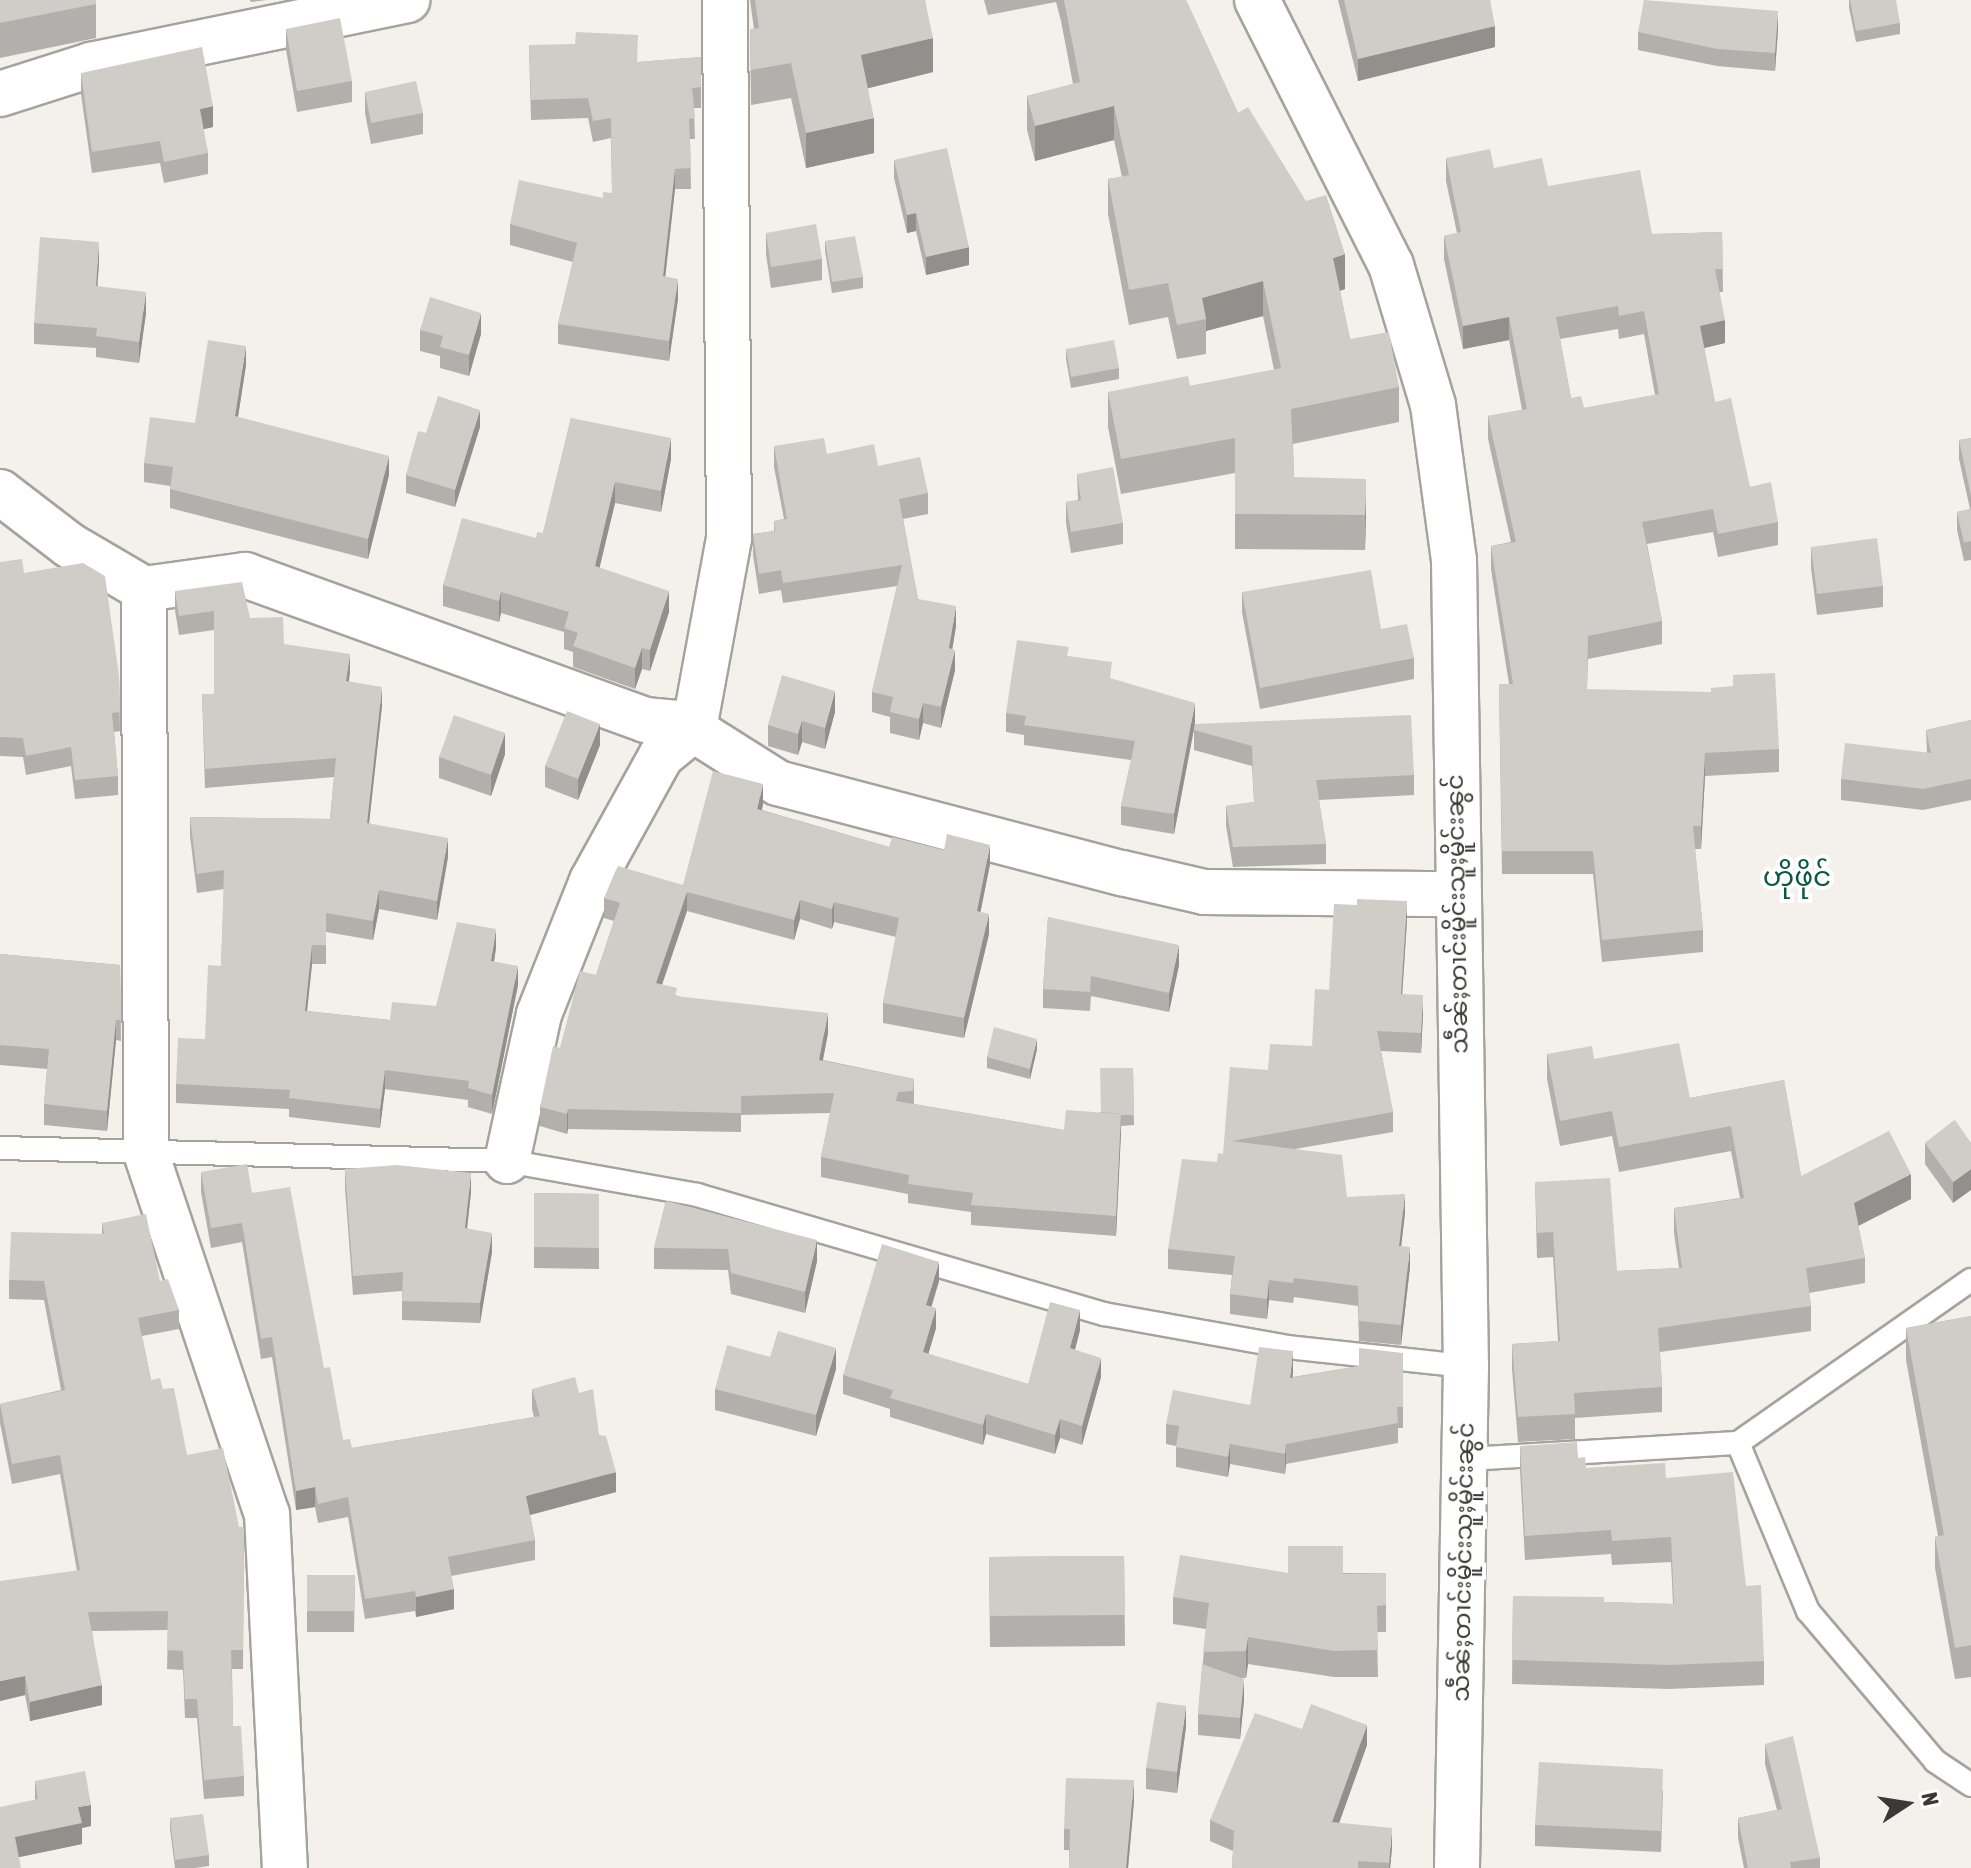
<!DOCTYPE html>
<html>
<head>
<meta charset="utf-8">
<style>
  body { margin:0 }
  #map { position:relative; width:1971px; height:1868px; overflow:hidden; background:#f4f1ec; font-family:"Asap Condensed","Noto Sans Myanmar",sans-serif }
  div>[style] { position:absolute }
  .roads { filter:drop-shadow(2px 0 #a6a39f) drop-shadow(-2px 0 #a6a39f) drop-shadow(0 2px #a6a39f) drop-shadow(0 -2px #a6a39f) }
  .service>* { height:22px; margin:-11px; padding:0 11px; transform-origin:11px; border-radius:11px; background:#fff }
  .minor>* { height:44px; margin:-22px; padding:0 22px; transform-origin:22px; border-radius:22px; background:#fff }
  .secondary>* { height:44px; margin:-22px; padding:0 22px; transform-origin:22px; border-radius:22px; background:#fff }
  .wall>* { inset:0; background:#b3afac }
  .shaded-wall>* { inset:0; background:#928f8c }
  .building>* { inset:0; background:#d0ccc8 }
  span { translate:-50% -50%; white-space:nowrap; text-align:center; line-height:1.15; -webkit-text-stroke:8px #fff; paint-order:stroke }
  .street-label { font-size:24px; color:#3a3937 }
  .quarter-label { font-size:28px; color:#0b5842 }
  .north { position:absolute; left:1867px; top:1764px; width:80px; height:80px; -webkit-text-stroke:6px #fff; paint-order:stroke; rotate:78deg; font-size:22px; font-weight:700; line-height:32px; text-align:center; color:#3a3937 }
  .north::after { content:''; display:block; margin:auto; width:28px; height:36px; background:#3a3937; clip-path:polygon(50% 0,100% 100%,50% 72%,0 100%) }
</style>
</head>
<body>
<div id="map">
  <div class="roads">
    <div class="service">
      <i style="left:0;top:1148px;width:507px;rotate:1.47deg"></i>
      <i style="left:507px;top:1161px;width:193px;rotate:10.1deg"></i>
      <i style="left:697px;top:1195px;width:424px;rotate:16.3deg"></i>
      <i style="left:1104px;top:1314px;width:186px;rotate:10.2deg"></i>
      <i style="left:1287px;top:1347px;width:180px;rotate:6.1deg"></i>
      <i style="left:1738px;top:1443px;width:284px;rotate:-35deg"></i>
      <i style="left:1466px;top:1459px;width:272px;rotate:-3.4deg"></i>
      <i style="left:1738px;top:1443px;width:182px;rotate:67.4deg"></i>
      <i style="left:1808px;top:1611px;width:197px;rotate:49.7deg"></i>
      <i style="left:1935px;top:1761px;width:43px;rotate:33.7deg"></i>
    </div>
    <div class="minor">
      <i style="left:0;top:94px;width:96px;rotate:-17.7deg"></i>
      <i style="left:91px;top:65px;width:323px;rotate:-11.6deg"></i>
      <i style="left:0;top:492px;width:87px;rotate:37.5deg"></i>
      <i style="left:69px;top:545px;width:87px;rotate:30.4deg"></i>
      <i style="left:144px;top:589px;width:564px;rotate:89.8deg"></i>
      <i style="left:146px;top:1153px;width:381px;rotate:71.5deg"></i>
      <i style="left:267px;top:1514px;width:354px;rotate:87.1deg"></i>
      <i style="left:144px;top:589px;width:102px;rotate:-7.9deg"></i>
      <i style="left:245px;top:575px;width:425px;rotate:19.9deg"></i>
      <i style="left:645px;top:720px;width:38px;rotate:5deg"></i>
      <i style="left:683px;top:723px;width:112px;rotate:32.3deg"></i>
      <i style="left:778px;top:783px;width:356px;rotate:14.7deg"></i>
      <i style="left:1122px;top:873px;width:84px;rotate:13deg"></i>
      <i style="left:1204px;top:892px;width:252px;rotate:0.5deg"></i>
      <i style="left:507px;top:1161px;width:150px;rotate:-77.7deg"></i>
      <i style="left:539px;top:1014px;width:143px;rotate:-68.3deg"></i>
      <i style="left:592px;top:881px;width:143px;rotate:-61.1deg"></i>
      <i style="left:661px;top:756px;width:43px;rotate:-39.3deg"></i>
      <i style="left:694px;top:729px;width:193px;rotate:-79.6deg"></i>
      <i style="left:729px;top:539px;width:539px;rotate:-90.43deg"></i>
    </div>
    <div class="secondary">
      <i style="left:1257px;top:0;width:297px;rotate:63.2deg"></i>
      <i style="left:1391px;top:265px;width:146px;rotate:73.3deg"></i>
      <i style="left:1433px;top:405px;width:156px;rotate:82.3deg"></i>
      <i style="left:1454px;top:560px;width:806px;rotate:89.15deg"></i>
      <i style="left:1466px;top:1366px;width:502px;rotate:91.03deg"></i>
    </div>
  </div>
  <div class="wall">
    <i style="clip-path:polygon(0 0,96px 4px,96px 38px,0 58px)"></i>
    <i style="clip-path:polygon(250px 0,267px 0,251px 2px)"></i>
    <i style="clip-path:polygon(750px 0,925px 0,933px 72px,868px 88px,874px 153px,806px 168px,791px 98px,751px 105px,750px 29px,754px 29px)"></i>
    <i style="clip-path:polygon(984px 0,1186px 0,1238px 113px,1345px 289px,1340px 291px,1350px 339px,1399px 387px,1399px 422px,1293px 444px,1294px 477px,1366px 514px,1365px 550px,1235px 549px,1235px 473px,1121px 494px,1108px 427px,1108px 392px,1190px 386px,1274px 370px,1263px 316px,1206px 331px,1206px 354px,1177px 359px,1168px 317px,1129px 325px,1108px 214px,1108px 179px,1122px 177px,1114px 140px,1035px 161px,1027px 130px,1027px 96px,1073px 84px,1061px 21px,1056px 2px,988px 15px)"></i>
    <i style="clip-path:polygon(1338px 0,1490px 0,1495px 47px,1358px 81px)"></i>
    <i style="clip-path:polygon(1849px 0,1900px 23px,1900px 34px,1856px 42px,1849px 8px)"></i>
    <i style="clip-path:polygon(286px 29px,352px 81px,352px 102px,297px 112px,286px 50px)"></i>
    <i style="clip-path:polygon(1778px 29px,1775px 71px,1717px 66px,1638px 50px,1638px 32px)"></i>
    <i style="clip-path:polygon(529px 45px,638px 62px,701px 57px,701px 108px,694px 108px,695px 139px,690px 139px,691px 189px,675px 189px,665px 277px,678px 299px,669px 361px,558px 344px,558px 324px,573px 262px,510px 245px,510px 224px,603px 198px,612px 193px,611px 138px,593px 142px,588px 118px,531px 120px)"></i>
    <i style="clip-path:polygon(81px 73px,213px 127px,203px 129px,208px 153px,208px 174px,164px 183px,160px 163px,92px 173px,81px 94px)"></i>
    <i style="clip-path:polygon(365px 92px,423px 113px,423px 134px,371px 144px,365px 113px)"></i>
    <i style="clip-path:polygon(evenodd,1446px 158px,1494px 168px,1548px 186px,1652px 234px,1722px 232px,1723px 292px,1719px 292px,1725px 343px,1704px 348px,1715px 402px,1750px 487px,1778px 522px,1778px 545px,1718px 557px,1713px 532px,1647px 544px,1662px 621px,1662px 644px,1588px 659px,1587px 689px,1779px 749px,1779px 772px,1705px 776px,1701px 849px,1695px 849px,1703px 930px,1703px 952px,1602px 962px,1593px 874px,1502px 874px,1499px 684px,1509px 684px,1491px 569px,1491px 546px,1511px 542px,1488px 439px,1488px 416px,1522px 410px,1509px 340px,1463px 349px,1444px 259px,1444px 236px,1457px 233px,1446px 181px,1446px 158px,1618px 329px,1619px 339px,1644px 334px,1655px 395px,1584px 408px,1571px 398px,1560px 339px,1618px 329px)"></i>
    <i style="clip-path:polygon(894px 160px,969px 265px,926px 275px,916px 231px,907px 233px,894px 178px)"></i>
    <i style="clip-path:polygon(766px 233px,822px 259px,822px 280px,771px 288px,766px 254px)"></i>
    <i style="clip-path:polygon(825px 241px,863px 277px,863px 288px,832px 293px,825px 251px)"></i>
    <i style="clip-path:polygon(99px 263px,97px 286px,146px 313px,139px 363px,96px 357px,96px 348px,34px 344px,34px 323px)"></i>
    <i style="clip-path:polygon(420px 330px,481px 334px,469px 376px,440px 368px,440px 356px,420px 351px)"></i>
    <i style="clip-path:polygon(1066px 349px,1119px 368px,1119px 379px,1071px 388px,1066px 359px)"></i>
    <i style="clip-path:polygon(246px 365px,238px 417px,389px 475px,368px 559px,170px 508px,170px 486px,144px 482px,144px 463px,195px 423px)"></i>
    <i style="clip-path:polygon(571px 418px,671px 459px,661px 512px,615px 503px,599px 567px,669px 612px,650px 671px,642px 669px,635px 689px,573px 667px,573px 652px,564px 649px,564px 632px,501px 613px,499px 622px,443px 606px,443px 585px,536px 538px,543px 533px)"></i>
    <i style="clip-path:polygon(480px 427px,455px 507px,406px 493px,406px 475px,426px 433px)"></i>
    <i style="clip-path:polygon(1971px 438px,1971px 560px,1964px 561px,1957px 530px,1957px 512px,1970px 509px,1959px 459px,1959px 440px)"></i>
    <i style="clip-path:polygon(774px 446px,827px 454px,878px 466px,928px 493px,928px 514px,903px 519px,918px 599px,956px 626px,952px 649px,955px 670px,941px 728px,923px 723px,919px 740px,890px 733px,890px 717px,872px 712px,872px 692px,897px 586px,783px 603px,781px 590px,759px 594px,753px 555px,753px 534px,774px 531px,774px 521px,784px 519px,774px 467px)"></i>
    <i style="clip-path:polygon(1077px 474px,1123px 523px,1123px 544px,1071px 553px,1066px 523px,1066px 502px,1078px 500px)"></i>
    <i style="clip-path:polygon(1811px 547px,1883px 586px,1883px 607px,1817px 615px,1811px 568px)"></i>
    <i style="clip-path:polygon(0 562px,24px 573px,119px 676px,120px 731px,114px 732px,118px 776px,118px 795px,75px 799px,71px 766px,26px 775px,23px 757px,0 756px)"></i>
    <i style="clip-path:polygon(175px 591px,250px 618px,284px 644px,350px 672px,349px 681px,382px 706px,369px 823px,448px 857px,437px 920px,379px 909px,373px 940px,326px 932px,326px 964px,312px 964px,307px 1011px,390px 1020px,436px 1006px,496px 948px,494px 962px,518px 985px,492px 1114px,468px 1107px,468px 1100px,385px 1089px,380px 1128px,289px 1117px,289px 1109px,176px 1103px,176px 1084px,205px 1039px,221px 966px,224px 889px,197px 893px,190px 836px,190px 817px,330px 819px,334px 777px,205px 788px,202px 694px,214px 694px,214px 630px,179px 635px,175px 610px)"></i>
    <i style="clip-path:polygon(1242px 592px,1381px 629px,1414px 658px,1414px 679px,1260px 709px,1242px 612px)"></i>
    <i style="clip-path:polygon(1069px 656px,1195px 724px,1414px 775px,1414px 795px,1319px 800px,1326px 844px,1326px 864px,1233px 867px,1226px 826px,1226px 806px,1254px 802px,1252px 766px,1194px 750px,1194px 730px,1174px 834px,1121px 825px,1121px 806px,1131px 760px,1024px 745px,1024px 735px,1006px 732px,1006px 713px)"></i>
    <i style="clip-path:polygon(835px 712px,825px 749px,802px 742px,798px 755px,768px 746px,768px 725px)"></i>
    <i style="clip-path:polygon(1971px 720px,1971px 800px,1923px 810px,1841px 800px,1841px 779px,1927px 753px,1926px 730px)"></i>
    <i style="clip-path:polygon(600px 745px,578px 800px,545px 787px,545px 766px)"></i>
    <i style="clip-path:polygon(505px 754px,491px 796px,439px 778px,439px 757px)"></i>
    <i style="clip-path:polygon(763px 804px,762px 810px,889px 847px,990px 864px,980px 912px,989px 934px,964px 1038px,883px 1023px,883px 1003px,896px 937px,834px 922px,832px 929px,800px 919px,794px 940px,687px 911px,662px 985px,677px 996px,828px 1033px,823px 1060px,914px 1079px,914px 1104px,1064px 1130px,1101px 1112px,1133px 1068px,1134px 1125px,1121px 1126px,1116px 1236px,971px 1225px,971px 1212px,908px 1203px,908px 1194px,821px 1177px,821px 1157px,830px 1113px,741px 1115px,741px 1132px,568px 1129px,567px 1134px,540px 1126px,540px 1107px,560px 1048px,596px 975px,614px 921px,604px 918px,604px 898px,683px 885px)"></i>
    <i style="clip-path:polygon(1048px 917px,1179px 965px,1169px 1012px,1091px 996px,1090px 1011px,1043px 1008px,1043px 989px)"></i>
    <i style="clip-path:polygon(1407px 920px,1402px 994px,1423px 1014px,1421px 1053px,1381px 1051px,1393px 1112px,1393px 1132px,1295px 1149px,1347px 1197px,1405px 1213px,1401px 1246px,1410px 1267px,1401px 1345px,1359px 1341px,1358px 1306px,1294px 1297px,1293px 1303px,1269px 1300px,1267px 1319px,1230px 1314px,1230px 1294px,1232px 1275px,1168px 1269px,1168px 1249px,1217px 1162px,1223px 1154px,1268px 1070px,1312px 1046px,1329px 990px)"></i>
    <i style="clip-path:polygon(0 954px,120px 965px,121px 1041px,116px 1040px,107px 1131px,44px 1125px,44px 1104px,47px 1069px,0 1065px)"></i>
    <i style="clip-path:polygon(1037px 1049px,1030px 1079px,987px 1068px,987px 1057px)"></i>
    <i style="clip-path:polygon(1547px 1054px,1594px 1059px,1690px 1098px,1784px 1080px,1801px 1176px,1911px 1199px,1858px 1226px,1865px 1258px,1865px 1283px,1809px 1293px,1811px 1306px,1811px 1331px,1660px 1352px,1662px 1387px,1662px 1412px,1575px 1418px,1575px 1439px,1518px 1442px,1512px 1369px,1512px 1344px,1558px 1341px,1553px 1257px,1537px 1258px,1535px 1182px,1617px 1271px,1679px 1268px,1674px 1233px,1674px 1208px,1740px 1198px,1731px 1151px,1619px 1172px,1612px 1136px,1560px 1146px,1547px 1079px)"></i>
    <i style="clip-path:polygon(1955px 1120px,1953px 1203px,1925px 1164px,1925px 1143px)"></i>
    <i style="clip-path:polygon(345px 1169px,471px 1192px,467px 1228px,492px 1252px,480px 1323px,402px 1320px,402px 1291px,353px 1295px,345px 1188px)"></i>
    <i style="clip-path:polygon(201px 1172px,252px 1193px,324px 1368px,343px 1440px,352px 1448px,534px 1417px,532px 1409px,532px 1389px,579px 1393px,599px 1435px,616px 1492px,530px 1515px,535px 1540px,535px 1560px,451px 1576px,454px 1609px,416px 1617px,415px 1611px,365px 1619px,348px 1517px,318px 1523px,315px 1507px,296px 1510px,272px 1357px,261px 1359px,242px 1242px,211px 1248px,201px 1192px)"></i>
    <i style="clip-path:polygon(534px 1193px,599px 1194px,599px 1269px,534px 1268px)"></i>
    <i style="clip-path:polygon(666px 1201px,817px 1261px,805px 1313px,731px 1294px,728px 1270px,654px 1269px,654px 1248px)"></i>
    <i style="clip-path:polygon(102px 1223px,160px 1281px,179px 1310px,179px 1329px,142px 1336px,151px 1380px,163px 1389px,187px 1455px,239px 1527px,244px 1528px,243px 1669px,232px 1669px,233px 1726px,244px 1776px,244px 1796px,204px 1799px,197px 1718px,185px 1718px,183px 1670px,167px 1669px,168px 1630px,92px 1631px,102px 1705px,30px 1721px,25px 1695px,0 1701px,77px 1571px,60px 1474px,12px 1484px,0 1423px,0 1404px,61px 1390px,44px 1300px,9px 1299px,9px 1280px,102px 1234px)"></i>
    <i style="clip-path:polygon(939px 1281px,931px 1307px,936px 1328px,928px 1354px,1028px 1384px,1080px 1330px,1075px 1350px,1101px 1377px,1082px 1445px,1060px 1438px,1055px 1454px,986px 1434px,983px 1445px,890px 1417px,890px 1409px,843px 1394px,843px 1375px)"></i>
    <i style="clip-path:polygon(1971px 1316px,1971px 1677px,1955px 1679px,1935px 1568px,1935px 1537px,1938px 1536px,1906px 1360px,1906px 1328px)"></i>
    <i style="clip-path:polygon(1403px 1353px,1403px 1428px,1398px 1428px,1398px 1443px,1286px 1464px,1285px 1474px,1230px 1464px,1228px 1477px,1176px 1467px,1176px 1446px,1166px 1444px,1166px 1424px,1250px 1405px,1293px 1372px,1293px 1377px,1359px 1366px)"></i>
    <i style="clip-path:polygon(770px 1357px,836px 1369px,816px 1436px,715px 1410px,715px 1389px)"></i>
    <i style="clip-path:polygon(1520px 1446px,1578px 1458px,1586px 1468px,1666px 1478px,1746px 1586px,1764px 1661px,1764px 1685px,1669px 1689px,1512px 1684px,1513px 1596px,1604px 1602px,1673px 1604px,1671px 1562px,1612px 1565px,1611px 1554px,1525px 1560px,1520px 1470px)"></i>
    <i style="clip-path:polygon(1124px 1556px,1125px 1646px,990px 1647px,989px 1557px)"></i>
    <i style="clip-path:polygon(1288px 1573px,1386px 1573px,1386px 1632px,1377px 1632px,1378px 1677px,1334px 1677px,1248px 1664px,1246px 1678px,1241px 1678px,1244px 1700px,1240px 1739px,1198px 1735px,1198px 1714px,1206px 1629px,1173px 1624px,1173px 1597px)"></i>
    <i style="clip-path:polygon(307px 1575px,355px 1575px,354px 1632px,307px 1632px)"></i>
    <i style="clip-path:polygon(1186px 1727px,1177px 1793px,1146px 1789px,1146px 1768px)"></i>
    <i style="clip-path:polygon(1302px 1729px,1367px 1745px,1339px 1823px,1392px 1848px,1390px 1868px,1232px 1868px,1233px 1851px,1210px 1841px,1210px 1820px)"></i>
    <i style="clip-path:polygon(1765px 1744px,1820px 1858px,1820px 1868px,1744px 1868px,1738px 1838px,1738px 1818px,1777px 1810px,1765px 1764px)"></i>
    <i style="clip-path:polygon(35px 1781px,91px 1826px,82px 1828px,82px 1844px,19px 1857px,0 1868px,35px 1800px)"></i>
    <i style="clip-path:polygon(1663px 1790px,1661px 1852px,1535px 1846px,1535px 1825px)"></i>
    <i style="clip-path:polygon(1134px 1801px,1128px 1868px,1069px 1868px,1069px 1850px,1064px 1850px,1064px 1829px)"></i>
    <i style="clip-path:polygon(170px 1818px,209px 1855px,209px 1866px,195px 1868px,175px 1868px,170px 1829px)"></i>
  </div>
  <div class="shaded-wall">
    <i style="clip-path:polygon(1778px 11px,1778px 29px,1775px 71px,1775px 53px)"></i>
    <i style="clip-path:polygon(1495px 26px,1495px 47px,1358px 81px,1358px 59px)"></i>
    <i style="clip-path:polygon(933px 38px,933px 72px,861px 90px,861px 55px)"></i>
    <i style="clip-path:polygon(213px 106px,213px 127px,200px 130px,200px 109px)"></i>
    <i style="clip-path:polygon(1114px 106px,1114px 140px,1035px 161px,1035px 126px)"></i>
    <i style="clip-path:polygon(874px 118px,874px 153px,806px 168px,806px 133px)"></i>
    <i style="clip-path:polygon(675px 169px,675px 189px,663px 297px,663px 276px)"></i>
    <i style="clip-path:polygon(916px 213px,916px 231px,907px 233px,907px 215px)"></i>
    <i style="clip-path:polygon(99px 242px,99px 263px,96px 307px,96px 286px)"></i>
    <i style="clip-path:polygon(969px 247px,969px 265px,926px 275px,926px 257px)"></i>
    <i style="clip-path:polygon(1345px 254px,1345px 289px,1333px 293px,1333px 258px)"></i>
    <i style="clip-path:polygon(678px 279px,678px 299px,669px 361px,669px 341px)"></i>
    <i style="clip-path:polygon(1263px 281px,1263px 316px,1206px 331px,1206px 319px,1202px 298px)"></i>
    <i style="clip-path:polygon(146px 292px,146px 313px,139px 363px,139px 342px)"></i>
    <i style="clip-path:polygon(481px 313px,481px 334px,469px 376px,469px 355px)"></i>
    <i style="clip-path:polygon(1509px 317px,1509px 340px,1463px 349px,1463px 326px)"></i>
    <i style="clip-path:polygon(1725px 320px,1725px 343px,1700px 349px,1700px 326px)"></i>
    <i style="clip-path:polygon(246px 346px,246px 365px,235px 436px,235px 416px)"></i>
    <i style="clip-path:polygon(480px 410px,480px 427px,455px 507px,455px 490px)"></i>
    <i style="clip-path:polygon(671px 438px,671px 459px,661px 512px,661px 491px)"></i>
    <i style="clip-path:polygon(389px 456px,389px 475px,368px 559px,368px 539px)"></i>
    <i style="clip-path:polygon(1366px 479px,1366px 514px,1365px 550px,1365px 515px)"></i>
    <i style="clip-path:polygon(615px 482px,615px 503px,595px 587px,595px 566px)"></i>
    <i style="clip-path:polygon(669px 591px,669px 612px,650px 671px,650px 650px)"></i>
    <i style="clip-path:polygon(501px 592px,501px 613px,499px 622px,499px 601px)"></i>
    <i style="clip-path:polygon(956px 606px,956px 626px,949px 669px,949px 648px)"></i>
    <i style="clip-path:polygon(642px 648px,642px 669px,635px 689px,635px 668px)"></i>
    <i style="clip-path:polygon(955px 650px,955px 670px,941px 728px,941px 707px)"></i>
    <i style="clip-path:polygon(350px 654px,350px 672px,346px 700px,346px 681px)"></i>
    <i style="clip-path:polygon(382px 687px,382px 706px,367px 842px,367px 823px)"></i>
    <i style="clip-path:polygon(835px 691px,835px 712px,825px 749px,825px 728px)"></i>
    <i style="clip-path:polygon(923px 703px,923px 723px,919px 740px,919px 719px)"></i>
    <i style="clip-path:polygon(1195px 703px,1195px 722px,1174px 834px,1174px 814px)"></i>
    <i style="clip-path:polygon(802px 721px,802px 742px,798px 755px,798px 734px)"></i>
    <i style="clip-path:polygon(600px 724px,600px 745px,578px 800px,578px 779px)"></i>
    <i style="clip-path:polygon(505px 733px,505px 754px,491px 796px,491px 775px)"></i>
    <i style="clip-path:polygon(1705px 753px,1705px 776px,1701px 849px,1701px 826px)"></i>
    <i style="clip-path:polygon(763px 784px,763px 804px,757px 828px,757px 809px)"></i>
    <i style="clip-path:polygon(448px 838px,448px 857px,437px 920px,437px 901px)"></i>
    <i style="clip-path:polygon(990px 845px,990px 864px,977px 930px,977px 911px)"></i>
    <i style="clip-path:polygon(379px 890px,379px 909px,373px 940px,373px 921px)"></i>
    <i style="clip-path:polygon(687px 892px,687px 911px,656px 1002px,656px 983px)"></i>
    <i style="clip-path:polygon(800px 900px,800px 919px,794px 940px,794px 920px)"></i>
    <i style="clip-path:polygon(1407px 901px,1407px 920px,1401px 1013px,1401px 994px)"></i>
    <i style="clip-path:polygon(834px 902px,834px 922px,832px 929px,832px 909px)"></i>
    <i style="clip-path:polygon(989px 914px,989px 934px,964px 1038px,964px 1018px)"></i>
    <i style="clip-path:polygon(496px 929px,496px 948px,491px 980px,491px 961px)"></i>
    <i style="clip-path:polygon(312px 945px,312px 964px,305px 1030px,305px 1011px)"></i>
    <i style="clip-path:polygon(1179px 945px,1179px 965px,1169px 1012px,1169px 993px)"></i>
    <i style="clip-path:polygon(518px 966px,518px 985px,492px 1114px,492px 1095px)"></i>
    <i style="clip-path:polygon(1423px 995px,1423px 1014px,1421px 1053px,1421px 1033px)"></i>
    <i style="clip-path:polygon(828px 1013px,828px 1033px,819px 1079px,819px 1060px)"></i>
    <i style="clip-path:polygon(116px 1020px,116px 1040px,107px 1131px,107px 1111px)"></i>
    <i style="clip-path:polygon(1037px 1039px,1037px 1049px,1030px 1079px,1030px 1069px)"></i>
    <i style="clip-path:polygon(385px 1070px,385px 1089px,380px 1128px,380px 1109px)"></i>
    <i style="clip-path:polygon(568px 1109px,568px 1129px,567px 1134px,567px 1114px)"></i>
    <i style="clip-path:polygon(1121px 1114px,1121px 1134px,1116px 1236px,1116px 1216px)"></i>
    <i style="clip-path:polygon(1971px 1169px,1971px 1190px,1953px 1203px,1953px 1182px)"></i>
    <i style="clip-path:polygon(471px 1173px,471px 1192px,465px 1247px,465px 1228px)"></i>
    <i style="clip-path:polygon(1911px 1174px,1911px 1199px,1854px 1228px,1854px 1203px)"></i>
    <i style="clip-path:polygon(1405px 1194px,1405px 1213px,1399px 1265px,1399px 1246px)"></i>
    <i style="clip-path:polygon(492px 1233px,492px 1252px,480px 1323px,480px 1303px)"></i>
    <i style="clip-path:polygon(817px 1240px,817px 1261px,805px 1313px,805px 1292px)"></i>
    <i style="clip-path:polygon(1410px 1247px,1410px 1267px,1401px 1345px,1401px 1325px)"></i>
    <i style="clip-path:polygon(939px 1262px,939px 1281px,926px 1325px,926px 1305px)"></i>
    <i style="clip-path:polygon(1269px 1280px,1269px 1300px,1267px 1319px,1267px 1299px)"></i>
    <i style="clip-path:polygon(936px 1308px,936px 1328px,923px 1372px,923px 1352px)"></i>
    <i style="clip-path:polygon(1080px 1310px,1080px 1330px,1070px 1368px,1070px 1348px)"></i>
    <i style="clip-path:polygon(836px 1348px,836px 1369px,816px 1436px,816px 1415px)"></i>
    <i style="clip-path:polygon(1293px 1351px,1293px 1372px,1290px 1398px,1290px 1378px)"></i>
    <i style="clip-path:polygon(1101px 1358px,1101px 1377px,1082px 1445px,1082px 1426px)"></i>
    <i style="clip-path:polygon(986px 1414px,986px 1434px,983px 1445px,983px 1425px)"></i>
    <i style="clip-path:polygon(1060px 1419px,1060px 1438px,1055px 1454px,1055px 1435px)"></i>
    <i style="clip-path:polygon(1230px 1444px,1230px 1464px,1228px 1477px,1228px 1457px)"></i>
    <i style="clip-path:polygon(1286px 1444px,1286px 1464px,1285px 1474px,1285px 1454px)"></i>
    <i style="clip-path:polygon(616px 1472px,616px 1492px,526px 1516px,526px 1496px)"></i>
    <i style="clip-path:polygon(315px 1487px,315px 1507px,296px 1510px,296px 1491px)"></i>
    <i style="clip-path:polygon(454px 1589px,454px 1609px,416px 1617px,416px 1597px)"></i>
    <i style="clip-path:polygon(1248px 1637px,1248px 1664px,1246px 1678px,1246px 1651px)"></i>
    <i style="clip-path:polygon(25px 1676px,25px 1695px,0 1701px,0 1681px)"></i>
    <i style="clip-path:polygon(1244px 1679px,1244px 1700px,1240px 1739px,1240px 1718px)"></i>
    <i style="clip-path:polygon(102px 1685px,102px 1705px,30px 1721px,30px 1702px)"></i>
    <i style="clip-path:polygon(1186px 1706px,1186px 1727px,1177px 1793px,1177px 1772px)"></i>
    <i style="clip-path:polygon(1367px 1725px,1367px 1745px,1332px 1843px,1332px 1822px)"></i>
    <i style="clip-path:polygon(1134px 1780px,1134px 1801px,1128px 1868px,1126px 1868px)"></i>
    <i style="clip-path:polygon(91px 1805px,91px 1826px,82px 1828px,82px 1844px,15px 1858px,15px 1837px,78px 1807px)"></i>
    <i style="clip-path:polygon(1392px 1828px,1392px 1848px,1390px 1868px,1389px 1868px)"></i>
  </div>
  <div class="building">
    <i style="clip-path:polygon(0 0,96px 0,96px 4px,0 23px)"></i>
    <i style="clip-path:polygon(755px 0,925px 0,933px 38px,861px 55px,874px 118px,806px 133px,791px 63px,751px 70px,750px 29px,759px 28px)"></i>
    <i style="clip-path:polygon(1064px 0,1186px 0,1238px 113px,1248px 107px,1306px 201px,1326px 195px,1345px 254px,1333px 258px,1350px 339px,1389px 332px,1399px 387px,1291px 409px,1294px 477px,1366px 479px,1365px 515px,1235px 514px,1235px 438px,1121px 459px,1108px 392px,1188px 376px,1190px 386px,1281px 368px,1263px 281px,1202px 298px,1206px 319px,1177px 325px,1168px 283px,1129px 290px,1108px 179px,1129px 175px,1114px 106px,1035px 126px,1027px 96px,1080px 82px)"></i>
    <i style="clip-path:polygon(1344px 0,1490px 0,1495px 26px,1358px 59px)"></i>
    <i style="clip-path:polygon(1644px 0,1778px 11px,1775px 53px,1717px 49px,1638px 32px)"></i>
    <i style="clip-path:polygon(1850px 0,1896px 0,1900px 23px,1856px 31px)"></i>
    <i style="clip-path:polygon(340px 18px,352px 81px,297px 91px,286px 29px)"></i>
    <i style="clip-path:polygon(576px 32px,638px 35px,637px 62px,701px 57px,701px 87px,692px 88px,695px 118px,689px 119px,691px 168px,675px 169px,663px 276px,678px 279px,669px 341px,558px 324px,577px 243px,510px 224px,519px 180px,603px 198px,603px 192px,612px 193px,611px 118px,593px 121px,588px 98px,531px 100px,529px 45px,575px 44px)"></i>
    <i style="clip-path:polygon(202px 47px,213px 106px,200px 109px,208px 153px,164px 162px,160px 141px,92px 152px,81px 73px)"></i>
    <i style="clip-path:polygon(416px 81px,423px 113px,371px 123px,365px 92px)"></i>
    <i style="clip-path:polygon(947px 148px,969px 247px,926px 257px,916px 213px,907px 215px,894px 160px)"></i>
    <i style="clip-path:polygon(evenodd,1490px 149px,1494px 168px,1542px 158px,1548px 186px,1640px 170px,1652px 234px,1722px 232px,1723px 269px,1715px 269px,1725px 320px,1700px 326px,1715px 402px,1731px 398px,1750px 487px,1771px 482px,1778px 522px,1718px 534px,1713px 509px,1642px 522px,1662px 621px,1588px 636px,1587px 689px,1711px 692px,1711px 688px,1733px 686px,1733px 675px,1775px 673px,1779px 749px,1705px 753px,1701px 826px,1693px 826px,1703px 930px,1602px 940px,1593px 851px,1502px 851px,1499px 684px,1513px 684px,1491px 546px,1516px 542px,1488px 416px,1527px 409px,1509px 317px,1463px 326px,1444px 236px,1461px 232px,1446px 158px,1490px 149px,1618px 306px,1619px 316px,1644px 311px,1659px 394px,1584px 408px,1581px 396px,1571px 398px,1556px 317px,1618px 306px)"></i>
    <i style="clip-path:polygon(816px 224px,822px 259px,771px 267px,766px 233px)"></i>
    <i style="clip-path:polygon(855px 236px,863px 277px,832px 282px,825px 241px)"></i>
    <i style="clip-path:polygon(40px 237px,99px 242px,96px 286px,146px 292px,139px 342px,96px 336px,97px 328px,34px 323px)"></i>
    <i style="clip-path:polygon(430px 297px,481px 313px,469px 355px,440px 347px,443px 336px,420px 330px)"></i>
    <i style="clip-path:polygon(208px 340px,246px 346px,235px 416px,389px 456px,368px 539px,170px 489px,173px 467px,144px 463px,150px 417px,195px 423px)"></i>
    <i style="clip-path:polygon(1114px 340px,1119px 368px,1071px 377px,1066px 349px)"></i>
    <i style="clip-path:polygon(438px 396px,480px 410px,455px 490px,406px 475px,418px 431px,426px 433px)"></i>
    <i style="clip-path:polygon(571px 418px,671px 438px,661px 491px,615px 482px,595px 566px,669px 591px,650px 650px,642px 648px,635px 668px,573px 646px,578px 633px,564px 628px,569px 612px,501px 592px,499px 601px,443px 585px,462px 518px,536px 538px,537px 532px,543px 533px)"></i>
    <i style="clip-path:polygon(824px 438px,827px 454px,874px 444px,878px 466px,920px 457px,928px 493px,899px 499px,918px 599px,956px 606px,949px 648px,955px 650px,941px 707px,923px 703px,919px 719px,890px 712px,893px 697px,872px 692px,902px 565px,783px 583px,781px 570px,759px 574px,753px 534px,775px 531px,774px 521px,787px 519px,774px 446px)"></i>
    <i style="clip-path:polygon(1971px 438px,1971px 496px,1959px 440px)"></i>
    <i style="clip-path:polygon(1113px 467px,1123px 523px,1071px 532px,1066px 502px,1081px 500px,1077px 474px)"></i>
    <i style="clip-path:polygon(1971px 509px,1971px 541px,1964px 543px,1957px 512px)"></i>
    <i style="clip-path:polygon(1877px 538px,1883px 586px,1817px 594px,1811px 547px)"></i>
    <i style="clip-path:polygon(22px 559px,24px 573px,83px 563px,105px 576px,119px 676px,120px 712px,112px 713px,118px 776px,75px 780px,71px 747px,26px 756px,23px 738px,0 737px,0 562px)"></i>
    <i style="clip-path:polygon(1371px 570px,1381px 629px,1407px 624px,1414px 658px,1260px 688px,1242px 592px)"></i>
    <i style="clip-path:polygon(242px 582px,250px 618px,283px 617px,284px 644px,350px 654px,346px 681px,382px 687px,367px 823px,448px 838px,437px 901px,379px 890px,373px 921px,326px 913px,326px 945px,312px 945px,305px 1011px,390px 1020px,392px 1002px,436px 1006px,457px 922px,496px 929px,491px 961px,518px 966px,492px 1095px,468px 1088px,469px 1081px,385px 1070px,380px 1109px,289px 1098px,290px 1090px,176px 1084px,178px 1038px,205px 1039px,208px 965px,221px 966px,224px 870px,197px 874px,190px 817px,330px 819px,336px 758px,205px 769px,202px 694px,214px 694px,214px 611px,179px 616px,175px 591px)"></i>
    <i style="clip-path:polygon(1017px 640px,1069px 647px,1067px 656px,1112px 662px,1110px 678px,1195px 703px,1174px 814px,1121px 806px,1135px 741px,1024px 725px,1026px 716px,1006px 713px)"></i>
    <i style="clip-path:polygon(782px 675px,835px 691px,825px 728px,802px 721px,798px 734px,768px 725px)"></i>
    <i style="clip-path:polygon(567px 711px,600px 724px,578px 779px,545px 766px)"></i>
    <i style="clip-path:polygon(454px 715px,505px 733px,491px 775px,439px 757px)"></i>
    <i style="clip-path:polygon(1411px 715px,1414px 775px,1316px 780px,1326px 844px,1233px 847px,1226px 806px,1254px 802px,1252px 746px,1194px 730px,1195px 724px)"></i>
    <i style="clip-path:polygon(1971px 720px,1971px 779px,1923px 789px,1841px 779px,1845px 743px,1931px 753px,1926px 730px)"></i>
    <i style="clip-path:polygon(713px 771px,763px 784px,757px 809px,889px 847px,892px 837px,944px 850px,947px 834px,990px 845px,977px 911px,989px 914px,964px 1018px,883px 1003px,899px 918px,834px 902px,832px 909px,800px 900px,794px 920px,687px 892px,656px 983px,677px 988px,675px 996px,828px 1013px,819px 1060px,914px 1079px,913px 1091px,898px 1092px,896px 1101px,1064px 1130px,1066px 1110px,1121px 1114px,1116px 1216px,971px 1205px,973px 1193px,908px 1184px,909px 1175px,821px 1157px,834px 1093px,741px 1096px,741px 1113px,568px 1109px,567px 1114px,540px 1107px,553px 1046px,560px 1048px,580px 971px,596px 975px,620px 903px,604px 898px,615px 872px,618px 866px,683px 885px)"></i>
    <i style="clip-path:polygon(1357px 899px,1407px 901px,1401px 994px,1423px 995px,1421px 1033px,1377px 1031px,1393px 1112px,1232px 1141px,1342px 1155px,1347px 1197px,1405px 1194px,1399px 1246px,1410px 1247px,1401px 1325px,1359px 1321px,1358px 1286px,1294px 1278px,1293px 1283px,1269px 1280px,1267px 1299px,1230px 1294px,1235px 1256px,1168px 1249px,1182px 1159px,1217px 1162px,1218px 1153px,1223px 1154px,1230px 1067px,1268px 1070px,1270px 1044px,1312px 1046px,1315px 989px,1329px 990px,1334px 904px,1357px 905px)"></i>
    <i style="clip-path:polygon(1048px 917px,1179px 945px,1169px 993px,1091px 976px,1090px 992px,1043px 989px)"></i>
    <i style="clip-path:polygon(0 954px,120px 965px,121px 1020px,116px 1020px,107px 1111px,44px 1104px,49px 1049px,0 1045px)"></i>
    <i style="clip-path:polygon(994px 1027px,1037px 1039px,1030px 1069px,987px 1057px)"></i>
    <i style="clip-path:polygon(1679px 1043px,1690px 1098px,1784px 1080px,1801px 1176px,1889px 1131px,1911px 1174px,1854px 1203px,1865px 1258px,1806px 1268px,1811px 1306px,1658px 1328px,1662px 1387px,1574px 1393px,1575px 1414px,1518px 1417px,1512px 1344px,1560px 1341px,1553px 1232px,1537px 1233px,1535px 1182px,1610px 1178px,1617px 1271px,1682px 1268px,1674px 1208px,1744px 1198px,1731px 1126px,1619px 1147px,1612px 1111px,1560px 1121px,1547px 1054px,1592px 1046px,1594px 1059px)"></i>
    <i style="clip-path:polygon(1100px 1068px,1133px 1068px,1134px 1115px,1121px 1115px,1121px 1114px,1101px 1112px)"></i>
    <i style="clip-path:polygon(1955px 1120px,1971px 1143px,1971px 1169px,1953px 1182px,1925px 1143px)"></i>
    <i style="clip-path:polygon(247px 1164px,252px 1193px,290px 1187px,324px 1368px,330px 1367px,343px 1440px,350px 1439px,352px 1448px,540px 1416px,532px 1389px,575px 1377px,579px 1393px,593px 1389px,599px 1435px,606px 1436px,616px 1472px,526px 1496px,535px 1540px,448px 1557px,454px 1589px,416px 1597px,415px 1591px,365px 1599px,348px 1497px,318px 1504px,315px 1487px,296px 1491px,272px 1337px,261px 1339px,242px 1223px,211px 1228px,201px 1172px)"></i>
    <i style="clip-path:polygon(397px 1165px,471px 1173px,465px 1228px,492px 1233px,480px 1303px,402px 1301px,403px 1272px,353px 1276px,345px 1169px)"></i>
    <i style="clip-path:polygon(534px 1193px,599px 1194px,599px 1248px,534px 1247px)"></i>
    <i style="clip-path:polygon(666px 1201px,817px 1240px,805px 1292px,731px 1273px,728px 1249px,654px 1248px)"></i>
    <i style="clip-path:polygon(146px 1214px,160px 1281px,168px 1279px,179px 1310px,138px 1318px,151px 1380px,160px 1378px,163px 1389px,174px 1388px,187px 1455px,223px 1448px,239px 1527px,244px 1528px,243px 1650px,231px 1650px,233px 1726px,241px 1726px,244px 1776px,204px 1780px,197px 1699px,185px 1699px,183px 1651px,167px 1650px,168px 1611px,88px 1612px,102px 1685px,30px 1702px,25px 1676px,0 1681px,0 1581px,80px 1570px,60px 1455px,12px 1464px,0 1404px,65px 1390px,44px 1281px,9px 1280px,11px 1232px,104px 1234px,102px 1223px)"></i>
    <i style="clip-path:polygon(882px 1244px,939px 1262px,926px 1305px,936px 1308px,923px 1352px,1028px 1384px,1050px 1302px,1080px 1310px,1070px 1348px,1101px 1358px,1082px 1426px,1060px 1419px,1055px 1435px,986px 1414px,983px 1425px,890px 1398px,893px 1390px,843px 1375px)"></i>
    <i style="clip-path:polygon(1971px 1316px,1971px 1645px,1955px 1648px,1935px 1537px,1944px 1535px,1906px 1328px)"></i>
    <i style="clip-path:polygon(778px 1331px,836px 1348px,816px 1415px,715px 1389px,727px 1345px,770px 1357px)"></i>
    <i style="clip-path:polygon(1259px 1347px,1293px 1351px,1290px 1378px,1359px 1366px,1359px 1348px,1403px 1353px,1403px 1407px,1397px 1407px,1398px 1423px,1286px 1444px,1285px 1454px,1230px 1444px,1228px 1457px,1176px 1447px,1179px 1426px,1166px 1424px,1173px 1390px,1250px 1405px)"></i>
    <i style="clip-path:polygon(1577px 1442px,1578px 1458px,1585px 1457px,1586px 1468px,1665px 1463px,1666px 1478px,1733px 1472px,1746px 1586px,1761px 1585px,1764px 1661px,1669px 1665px,1512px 1660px,1513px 1596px,1604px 1597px,1604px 1602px,1674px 1604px,1671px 1537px,1612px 1541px,1611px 1530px,1525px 1536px,1520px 1446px)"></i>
    <i style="clip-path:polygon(1288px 1546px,1343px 1546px,1343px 1574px,1386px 1573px,1386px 1605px,1377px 1606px,1378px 1650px,1334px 1651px,1248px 1637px,1246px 1651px,1203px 1652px,1209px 1603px,1173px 1597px,1180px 1555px,1288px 1573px)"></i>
    <i style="clip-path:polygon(1124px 1556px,1125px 1615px,990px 1616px,989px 1557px)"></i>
    <i style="clip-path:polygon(307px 1575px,355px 1575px,354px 1611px,307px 1611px)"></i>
    <i style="clip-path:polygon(1202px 1664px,1244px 1679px,1240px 1718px,1198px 1714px)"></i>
    <i style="clip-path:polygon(1157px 1702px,1186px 1706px,1177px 1772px,1146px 1768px)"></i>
    <i style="clip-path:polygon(1311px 1704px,1367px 1725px,1332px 1822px,1392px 1828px,1389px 1863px,1358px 1861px,1358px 1868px,1232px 1868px,1234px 1831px,1210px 1820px,1255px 1713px,1302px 1729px)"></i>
    <i style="clip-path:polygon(1793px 1736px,1820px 1858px,1790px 1862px,1791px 1868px,1748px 1868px,1738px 1818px,1782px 1809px,1765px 1744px)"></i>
    <i style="clip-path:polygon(1539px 1762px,1663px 1769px,1661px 1831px,1535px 1825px)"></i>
    <i style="clip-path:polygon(85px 1771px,91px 1805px,78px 1807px,82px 1823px,15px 1837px,21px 1868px,0 1868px,0 1807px,38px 1799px,35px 1781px)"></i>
    <i style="clip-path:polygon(1066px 1778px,1134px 1780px,1126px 1868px,1069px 1868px,1070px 1829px,1064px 1829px)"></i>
    <i style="clip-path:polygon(203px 1814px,209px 1855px,175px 1860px,170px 1818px)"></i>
  </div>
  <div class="street-label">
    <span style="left:1457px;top:914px;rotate:-91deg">သဵၼ်ႈတၢင်းမိူင်းသူႈမိူင်းၼွင်</span>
    <span style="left:1463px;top:1562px;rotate:-89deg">သဵၼ်ႈတၢင်းမိူင်းသူႈမိူင်းၼွင်</span>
  </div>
  <div class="quarter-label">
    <span style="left:1797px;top:876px">ဟိုဖိုင်</span>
  </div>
  <div class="north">N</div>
</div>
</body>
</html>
